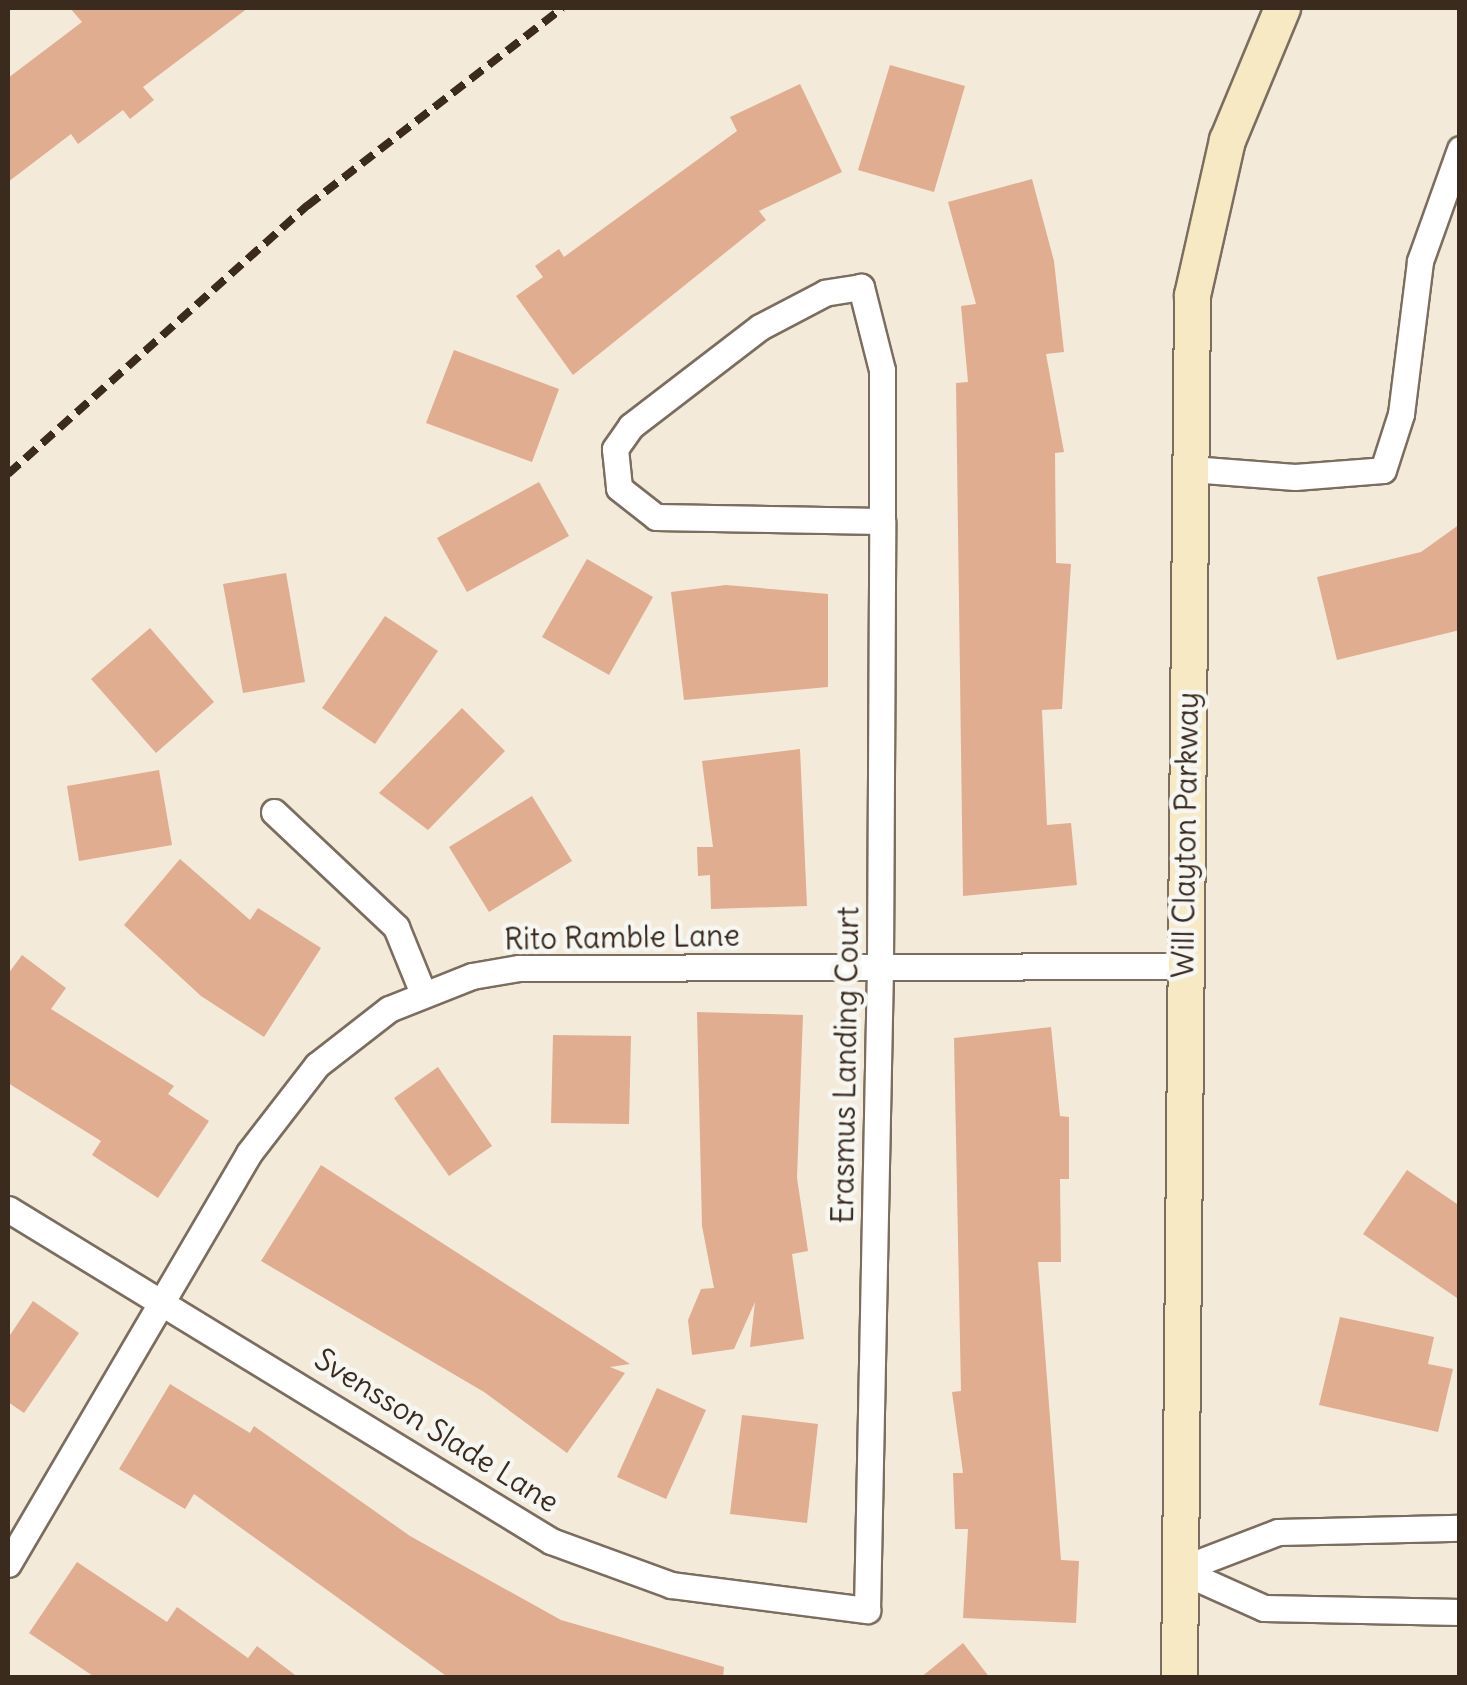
<!DOCTYPE html>
<html>
<head>
<meta charset="utf-8">
<style>
  body { margin:0 }
  #map { position:relative; width:1467px; height:1685px; overflow:hidden; background:#f3ead9; font-family:Delius,sans-serif }
  div>[style] { position:absolute }
  .building>* { inset:0; background:#e0ad91 }
  .roads { filter:drop-shadow(2px 0 #7b6d5f) drop-shadow(-2px 0 #7b6d5f) drop-shadow(0 2px #7b6d5f) drop-shadow(0 -2px #7b6d5f) }
  .street>* { height:25px; margin:-12.5px; padding:0 12.5px; transform-origin:12.5px; border-radius:12.5px; background:#fff }
  .secondary>* { height:35px; margin:-17.5px; padding:0 17.5px; transform-origin:17.5px; border-radius:17.5px; background:#f6e9c3 }
  .rail>* { height:8px; margin-top:-4px; transform-origin:0; background:repeating-linear-gradient(90deg,#3b2a1e 0 15px,transparent 0 23px) }
  span { translate:-50% -50%; white-space:nowrap; text-align:center; line-height:1.15; -webkit-text-stroke:9px #f6f6f2; paint-order:stroke }
  .street-label { font-size:30px; color:#3b2a1e }
  .frame { position:absolute; inset:0; border:10px solid #3b2a1e; pointer-events:none }
</style>
</head>
<body>
<div id="map">
  <div class="building">
    <i style="clip-path:polygon(70px 8px,248px 8px,143px 87px,154px 100px,130px 119px,123px 110px,78px 144px,71px 134px,8px 182px,8px 78px,82px 22px)"></i>
    <i style="clip-path:polygon(890px 65px,965px 86px,934px 192px,858px 170px)"></i>
    <i style="clip-path:polygon(800px 84px,842px 172px,759px 211px,766px 220px,573px 375px,516px 296px,543px 277px,535px 266px,559px 249px,564px 257px,737px 131px,730px 117px)"></i>
    <i style="clip-path:polygon(1032px 179px,1054px 261px,1064px 352px,1046px 354px,1064px 452px,1055px 453px,1056px 563px,1071px 564px,1062px 709px,1042px 710px,1047px 825px,1071px 823px,1077px 885px,963px 896px,956px 383px,968px 382px,961px 306px,976px 304px,948px 202px)"></i>
    <i style="clip-path:polygon(454px 350px,559px 389px,532px 462px,426px 423px)"></i>
    <i style="clip-path:polygon(539px 482px,569px 536px,467px 592px,437px 538px)"></i>
    <i style="clip-path:polygon(1460px 524px,1460px 630px,1337px 660px,1317px 577px,1421px 552px)"></i>
    <i style="clip-path:polygon(587px 559px,653px 597px,609px 675px,542px 637px)"></i>
    <i style="clip-path:polygon(286px 573px,305px 682px,243px 693px,223px 584px)"></i>
    <i style="clip-path:polygon(726px 585px,828px 594px,828px 687px,684px 700px,671px 592px)"></i>
    <i style="clip-path:polygon(385px 616px,438px 651px,375px 744px,322px 708px)"></i>
    <i style="clip-path:polygon(150px 628px,214px 702px,156px 753px,91px 679px)"></i>
    <i style="clip-path:polygon(462px 708px,505px 751px,428px 830px,379px 793px)"></i>
    <i style="clip-path:polygon(800px 749px,807px 906px,711px 909px,710px 875px,698px 876px,697px 847px,713px 847px,702px 761px)"></i>
    <i style="clip-path:polygon(159px 770px,172px 845px,79px 861px,67px 786px)"></i>
    <i style="clip-path:polygon(532px 796px,572px 861px,489px 912px,449px 847px)"></i>
    <i style="clip-path:polygon(180px 859px,250px 920px,258px 908px,321px 948px,264px 1037px,201px 996px,124px 925px)"></i>
    <i style="clip-path:polygon(22px 955px,66px 988px,51px 1009px,174px 1086px,168px 1094px,209px 1121px,158px 1198px,92px 1155px,101px 1141px,8px 1083px,8px 974px)"></i>
    <i style="clip-path:polygon(697px 1012px,803px 1015px,797px 1178px,808px 1251px,792px 1254px,804px 1339px,750px 1347px,755px 1302px,734px 1349px,692px 1355px,688px 1320px,701px 1289px,714px 1288px,702px 1226px)"></i>
    <i style="clip-path:polygon(1051px 1027px,1060px 1116px,1069px 1117px,1069px 1179px,1060px 1179px,1061px 1262px,1038px 1262px,1061px 1560px,1079px 1561px,1076px 1623px,963px 1618px,968px 1529px,955px 1529px,953px 1473px,963px 1473px,952px 1392px,961px 1391px,954px 1038px)"></i>
    <i style="clip-path:polygon(553px 1035px,631px 1036px,629px 1124px,551px 1123px)"></i>
    <i style="clip-path:polygon(438px 1067px,492px 1146px,449px 1176px,394px 1098px)"></i>
    <i style="clip-path:polygon(321px 1165px,630px 1364px,610px 1367px,625px 1373px,567px 1453px,484px 1392px,261px 1261px)"></i>
    <i style="clip-path:polygon(1407px 1170px,1460px 1206px,1460px 1300px,1363px 1234px)"></i>
    <i style="clip-path:polygon(33px 1301px,79px 1333px,24px 1413px,8px 1402px,8px 1338px)"></i>
    <i style="clip-path:polygon(1340px 1317px,1434px 1337px,1428px 1364px,1453px 1369px,1438px 1432px,1319px 1405px)"></i>
    <i style="clip-path:polygon(170px 1384px,250px 1433px,254px 1426px,410px 1536px,561px 1620px,724px 1667px,723px 1678px,449px 1678px,194px 1494px,185px 1509px,119px 1469px)"></i>
    <i style="clip-path:polygon(657px 1388px,706px 1410px,666px 1499px,617px 1477px)"></i>
    <i style="clip-path:polygon(742px 1415px,818px 1424px,807px 1523px,730px 1514px)"></i>
    <i style="clip-path:polygon(77px 1562px,167px 1622px,177px 1607px,248px 1658px,257px 1646px,299px 1678px,96px 1678px,29px 1633px)"></i>
    <i style="clip-path:polygon(963px 1643px,990px 1678px,920px 1678px)"></i>
  </div>
  <div class="roads">
    <div class="street">
      <i style="left:1191px;top:469px;width:104px;rotate:4.4deg"></i>
      <i style="left:1295px;top:477px;width:88px;rotate:-4.5deg"></i>
      <i style="left:1383px;top:470px;width:59px;rotate:-72.2deg"></i>
      <i style="left:1401px;top:414px;width:154px;rotate:-82.9deg"></i>
      <i style="left:1420px;top:261px;width:119px;rotate:-70.3deg"></i>
      <i style="left:274px;top:812px;width:168px;rotate:43.3deg"></i>
      <i style="left:396px;top:927px;width:71px;rotate:67.8deg"></i>
      <i style="left:8px;top:1209px;width:636px;rotate:31.44deg"></i>
      <i style="left:551px;top:1541px;width:128px;rotate:20.1deg"></i>
      <i style="left:671px;top:1585px;width:198px;rotate:7.3deg"></i>
      <i style="left:867px;top:1610px;width:644px;rotate:-88.84deg"></i>
      <i style="left:880px;top:966px;width:445px;rotate:-89.7deg"></i>
      <i style="left:882px;top:521px;width:151px;rotate:-90deg"></i>
      <i style="left:882px;top:370px;width:86px;rotate:-104.2deg"></i>
      <i style="left:861px;top:287px;width:36px;rotate:171deg"></i>
      <i style="left:825px;top:293px;width:73px;rotate:152.4deg"></i>
      <i style="left:760px;top:327px;width:163px;rotate:142.5deg"></i>
      <i style="left:631px;top:426px;width:28px;rotate:125deg"></i>
      <i style="left:615px;top:449px;width:39px;rotate:84deg"></i>
      <i style="left:619px;top:488px;width:47px;rotate:38.1deg"></i>
      <i style="left:656px;top:517px;width:226px;rotate:1deg"></i>
      <i style="left:8px;top:1564px;width:476px;rotate:-59.6deg"></i>
      <i style="left:249px;top:1153px;width:111px;rotate:-52.3deg"></i>
      <i style="left:317px;top:1065px;width:91px;rotate:-37.9deg"></i>
      <i style="left:389px;top:1009px;width:89px;rotate:-21.7deg"></i>
      <i style="left:472px;top:976px;width:48px;rotate:-9.7deg"></i>
      <i style="left:519px;top:968px;width:663px;rotate:-0.17deg"></i>
      <i style="left:1179px;top:1570px;width:93px;rotate:24.1deg"></i>
      <i style="left:1264px;top:1608px;width:196px;rotate:1.2deg"></i>
      <i style="left:1179px;top:1570px;width:106px;rotate:-21deg"></i>
      <i style="left:1278px;top:1532px;width:182px;rotate:-1.3deg"></i>
    </div>
    <div class="secondary">
      <i style="left:1179px;top:1678px;width:1383px;rotate:-89.46deg"></i>
      <i style="left:1192px;top:295px;width:159px;rotate:-77.3deg"></i>
      <i style="left:1227px;top:140px;width:143px;rotate:-67.4deg"></i>
    </div>
  </div>
  <div class="rail">
    <i style="left:8px;top:474px;width:402px;rotate:-41.9deg"></i>
    <i style="left:307px;top:206px;width:323px;rotate:-37.8deg"></i>
  </div>
  <div class="street-label">
    <span style="left:1185px;top:835px;rotate:-89deg">Will Clayton Parkway</span>
    <span style="left:622px;top:937px;rotate:-1deg">Rito Ramble Lane</span>
    <span style="left:845px;top:1065px;rotate:-89deg">Erasmus Landing Court</span>
    <span style="left:437px;top:1430px;rotate:32deg">Svensson Slade Lane</span>
  </div>
  <div class="frame"></div>
</div>
</body>
</html>
